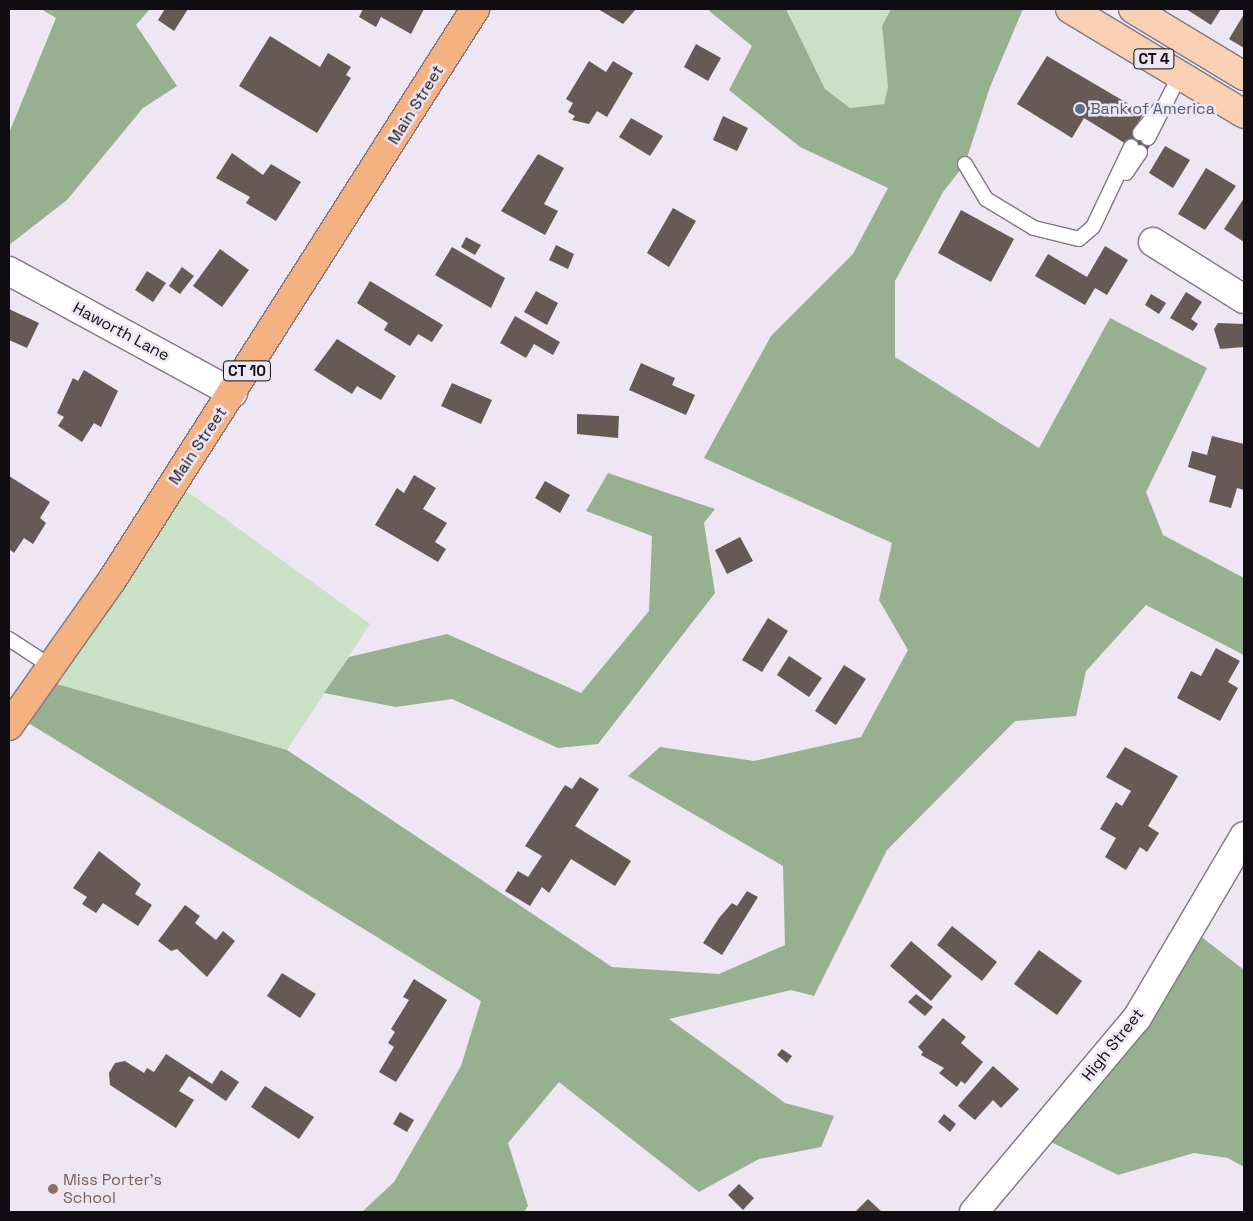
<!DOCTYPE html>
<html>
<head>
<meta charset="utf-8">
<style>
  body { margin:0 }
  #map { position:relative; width:1253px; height:1221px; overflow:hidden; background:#eee6f3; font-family:"Space Grotesk",sans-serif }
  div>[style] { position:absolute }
  .green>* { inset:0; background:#cbe1c6 }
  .forest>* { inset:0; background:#96b090 }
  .building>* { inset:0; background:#675955 }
  .roads { filter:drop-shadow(1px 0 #7f7783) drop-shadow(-1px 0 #7f7783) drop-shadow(0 1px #7f7783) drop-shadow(0 -1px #7f7783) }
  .lane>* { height:14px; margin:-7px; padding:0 7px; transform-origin:7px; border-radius:7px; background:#fff }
  .street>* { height:28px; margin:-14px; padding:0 14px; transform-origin:14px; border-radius:14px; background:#fff }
  .primary>* { height:28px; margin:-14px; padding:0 14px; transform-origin:14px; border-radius:14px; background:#f8d0b4 }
  .highway>* { height:28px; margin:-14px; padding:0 14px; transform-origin:14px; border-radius:14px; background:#f4b182 }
  .dots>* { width:14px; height:14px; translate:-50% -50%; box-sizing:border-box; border:2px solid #eee6f3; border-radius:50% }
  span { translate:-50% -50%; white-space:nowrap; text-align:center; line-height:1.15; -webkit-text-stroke:5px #eee6f3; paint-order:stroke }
  .shield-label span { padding:1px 4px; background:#eee6f3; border:1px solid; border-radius:4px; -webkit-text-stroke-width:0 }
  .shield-label { font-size:15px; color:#0f0d11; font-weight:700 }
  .street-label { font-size:16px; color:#0f0d11 }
  .service-label { font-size:16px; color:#4e5e75 }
  .left { translate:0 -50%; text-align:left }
  .education-label { font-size:16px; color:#785e54 }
  .frame { position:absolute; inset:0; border:10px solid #0f0d11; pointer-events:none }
</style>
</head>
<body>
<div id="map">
  <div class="green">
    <i style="clip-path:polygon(786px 9px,891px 9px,882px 26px,888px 87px,884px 104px,850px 108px,825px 89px)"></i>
    <i style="clip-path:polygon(173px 481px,370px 624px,287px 750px,43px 680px)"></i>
  </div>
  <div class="forest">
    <i style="clip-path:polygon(41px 9px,150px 9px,136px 25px,177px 86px,143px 108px,67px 200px,9px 245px,9px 133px,56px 18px)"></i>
    <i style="clip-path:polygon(707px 9px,786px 9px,825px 89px,850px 108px,884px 104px,888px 87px,882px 26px,891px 9px,1023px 9px,990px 87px,965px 164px,943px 192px,895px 281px,895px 357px,1039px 448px,1110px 318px,1207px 368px,1146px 492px,1163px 535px,1244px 578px,1244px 655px,1146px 605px,1086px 671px,1076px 716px,1015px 721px,887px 850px,814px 996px,791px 990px,669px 1019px,785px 1103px,834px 1116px,821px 1147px,759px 1159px,699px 1192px,559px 1082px,508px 1143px,528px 1206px,524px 1212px,362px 1212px,394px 1182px,461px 1066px,481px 1001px,17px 716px,43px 680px,287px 750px,612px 967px,719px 974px,785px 945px,783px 866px,628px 776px,660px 747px,754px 761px,861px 737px,908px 650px,879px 600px,892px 543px,704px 458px,771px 336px,853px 254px,888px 188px,800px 147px,729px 90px,752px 46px)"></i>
    <i style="clip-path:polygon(608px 473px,715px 509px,704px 523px,715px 593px,598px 744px,558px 748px,452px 699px,396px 707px,324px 693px,349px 657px,447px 634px,581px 693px,649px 611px,652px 536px,586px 511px)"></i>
    <i style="clip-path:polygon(1190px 928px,1244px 970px,1244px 1167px,1228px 1158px,1194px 1153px,1118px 1175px,1039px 1136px)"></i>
  </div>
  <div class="building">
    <i style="clip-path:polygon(165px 9px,188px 9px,174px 31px,158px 20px)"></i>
    <i style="clip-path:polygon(363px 9px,424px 9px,411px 34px,381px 17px,376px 27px,359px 17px)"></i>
    <i style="clip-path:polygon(598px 9px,636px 9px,623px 24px)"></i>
    <i style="clip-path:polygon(1186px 9px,1221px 9px,1211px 25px)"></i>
    <i style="clip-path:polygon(1244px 14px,1244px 48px,1229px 39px)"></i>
    <i style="clip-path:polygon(270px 36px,320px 67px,328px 53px,351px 67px,346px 75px,351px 78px,317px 133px,239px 86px)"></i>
    <i style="clip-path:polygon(696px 44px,721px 58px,708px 81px,684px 67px)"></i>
    <i style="clip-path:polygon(1047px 56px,1144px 113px,1134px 129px,1153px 141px,1144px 155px,1084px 118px,1072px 138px,1017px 104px)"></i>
    <i style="clip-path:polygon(589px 61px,606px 72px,613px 61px,633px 73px,607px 117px,597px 111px,589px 124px,572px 120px,575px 116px,568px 112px,573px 103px,566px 99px)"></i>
    <i style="clip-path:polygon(723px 116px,748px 128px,737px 151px,713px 140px)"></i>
    <i style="clip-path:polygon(631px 118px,663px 136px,650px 156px,619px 137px)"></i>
    <i style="clip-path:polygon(1165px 146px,1190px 160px,1173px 188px,1149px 173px)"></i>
    <i style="clip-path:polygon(232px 153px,263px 175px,271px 164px,301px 182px,276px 221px,246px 203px,250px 197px,216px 178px)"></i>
    <i style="clip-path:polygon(538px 154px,564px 168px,544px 204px,558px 211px,545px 235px,501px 211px)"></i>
    <i style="clip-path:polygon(1206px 168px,1236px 186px,1205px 230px,1178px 214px)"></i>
    <i style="clip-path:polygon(1244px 198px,1244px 242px,1224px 229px)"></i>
    <i style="clip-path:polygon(673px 208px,696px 221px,669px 267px,647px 253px)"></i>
    <i style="clip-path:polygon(961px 210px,1014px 239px,991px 282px,938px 253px)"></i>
    <i style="clip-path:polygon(466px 237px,481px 245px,475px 255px,461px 247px)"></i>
    <i style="clip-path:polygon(556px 245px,574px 254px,568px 269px,549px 260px)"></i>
    <i style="clip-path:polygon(1105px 246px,1128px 260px,1107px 295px,1095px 288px,1085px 305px,1035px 276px,1048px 254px,1087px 277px)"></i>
    <i style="clip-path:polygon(452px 247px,505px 278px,491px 308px,435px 275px)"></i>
    <i style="clip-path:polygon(220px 249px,249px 270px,222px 307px,193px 286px)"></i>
    <i style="clip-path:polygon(182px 267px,194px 276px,180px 294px,169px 286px)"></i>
    <i style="clip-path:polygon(147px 271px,166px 283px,153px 302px,135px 290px)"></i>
    <i style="clip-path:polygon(370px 281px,443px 325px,432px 342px,418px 334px,410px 346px,384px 330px,388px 323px,357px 303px)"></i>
    <i style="clip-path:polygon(536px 291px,558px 303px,547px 325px,524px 312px)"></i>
    <i style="clip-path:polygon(1186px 292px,1202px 302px,1191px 319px,1198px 324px,1193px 331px,1170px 318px)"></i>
    <i style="clip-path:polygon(1151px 294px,1166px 303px,1159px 314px,1145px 305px)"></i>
    <i style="clip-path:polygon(9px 309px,39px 323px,27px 348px,9px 340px)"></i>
    <i style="clip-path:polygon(515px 316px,560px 342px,553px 355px,534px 344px,526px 358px,500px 343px)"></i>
    <i style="clip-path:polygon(1218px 323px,1244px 324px,1244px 347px,1220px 349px,1214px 329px)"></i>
    <i style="clip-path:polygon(337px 339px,396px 376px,381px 400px,357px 386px,352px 394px,314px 370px)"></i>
    <i style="clip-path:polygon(641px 363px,675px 378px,672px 385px,695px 395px,686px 415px,629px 390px)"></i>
    <i style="clip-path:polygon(84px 370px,118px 391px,101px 427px,94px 423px,82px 442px,58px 426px,64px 417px,57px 413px,73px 378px,78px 381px)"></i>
    <i style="clip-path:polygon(452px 383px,492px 400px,481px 424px,441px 406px)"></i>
    <i style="clip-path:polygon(577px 414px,619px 416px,618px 438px,577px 434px)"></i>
    <i style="clip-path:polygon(1212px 436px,1244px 444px,1244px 490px,1237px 488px,1231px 508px,1209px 502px,1216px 476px,1188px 467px,1192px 451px,1207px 455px)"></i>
    <i style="clip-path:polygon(414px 475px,436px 488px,423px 509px,447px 523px,435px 542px,446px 549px,438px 562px,375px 525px,397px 488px,404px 493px)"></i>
    <i style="clip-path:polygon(9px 476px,50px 502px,40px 518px,46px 523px,33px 544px,24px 538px,14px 553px,9px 549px)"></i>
    <i style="clip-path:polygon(545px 481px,570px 495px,560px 513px,535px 498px)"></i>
    <i style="clip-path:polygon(740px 537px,753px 561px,727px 574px,715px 550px)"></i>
    <i style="clip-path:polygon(768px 618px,788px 631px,762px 672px,742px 660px)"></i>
    <i style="clip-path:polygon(1216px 648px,1240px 661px,1228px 682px,1238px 688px,1220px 721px,1177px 698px,1191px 671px,1201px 676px)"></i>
    <i style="clip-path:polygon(789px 656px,822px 678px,809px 697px,777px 675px)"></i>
    <i style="clip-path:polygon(844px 665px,866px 679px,836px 725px,815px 711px)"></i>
    <i style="clip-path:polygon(1125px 747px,1178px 776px,1148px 826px,1159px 833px,1147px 852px,1140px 847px,1126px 870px,1105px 857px,1116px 838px,1100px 829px,1116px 802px,1122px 806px,1131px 791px,1106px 777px)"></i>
    <i style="clip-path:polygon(580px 777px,599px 789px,575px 826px,631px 861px,615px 886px,571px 859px,549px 893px,542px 887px,530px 906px,505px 891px,518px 871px,528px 877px,542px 856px,525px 846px,565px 785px,572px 789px)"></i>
    <i style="clip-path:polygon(99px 851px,141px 884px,135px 894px,152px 905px,138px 926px,103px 903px,96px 913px,82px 904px,87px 897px,73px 888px)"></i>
    <i style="clip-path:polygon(747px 891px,758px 897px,722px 955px,703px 943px,719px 918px,732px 903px,737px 906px)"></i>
    <i style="clip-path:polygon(185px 905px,200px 916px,195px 923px,216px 940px,223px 931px,235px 941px,207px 977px,177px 949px,171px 951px,158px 941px)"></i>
    <i style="clip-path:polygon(952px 926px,997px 962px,982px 981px,937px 945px)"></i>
    <i style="clip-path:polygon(911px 941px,952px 976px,931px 1001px,890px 966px)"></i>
    <i style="clip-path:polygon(1039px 950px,1082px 981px,1057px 1015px,1014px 984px)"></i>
    <i style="clip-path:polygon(282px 973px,316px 994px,300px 1018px,267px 996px)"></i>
    <i style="clip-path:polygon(414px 979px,447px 1000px,396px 1082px,379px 1072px,394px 1047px,388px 1043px,395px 1032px,391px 1029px,409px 1000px,403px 997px)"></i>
    <i style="clip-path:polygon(916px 994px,933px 1007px,925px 1016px,908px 1002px)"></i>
    <i style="clip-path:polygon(943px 1018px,966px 1037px,961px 1043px,983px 1062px,965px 1084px,961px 1081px,957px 1087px,939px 1073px,944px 1068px,921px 1055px,923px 1052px,918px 1047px)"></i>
    <i style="clip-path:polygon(782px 1049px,792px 1056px,787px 1063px,777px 1055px)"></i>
    <i style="clip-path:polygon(166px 1054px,212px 1084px,221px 1070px,239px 1082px,226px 1101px,189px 1076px,179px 1091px,194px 1100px,176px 1128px,110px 1085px,109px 1073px,115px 1063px,125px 1061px,144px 1073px,147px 1068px,154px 1072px)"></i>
    <i style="clip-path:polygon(993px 1066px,1019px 1089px,1001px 1108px,993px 1100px,975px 1120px,958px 1106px)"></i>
    <i style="clip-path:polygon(265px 1086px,314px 1117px,299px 1139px,251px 1107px)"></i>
    <i style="clip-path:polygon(400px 1112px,414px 1120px,407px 1132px,393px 1124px)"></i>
    <i style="clip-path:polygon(944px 1114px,956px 1124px,950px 1132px,938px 1122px)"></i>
    <i style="clip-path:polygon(739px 1184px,754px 1198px,743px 1210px,728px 1195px)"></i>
    <i style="clip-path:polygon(868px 1199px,882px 1212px,855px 1212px)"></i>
  </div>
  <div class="roads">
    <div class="lane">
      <i style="left:1140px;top:133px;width:33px;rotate:-51deg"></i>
      <i style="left:1148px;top:138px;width:71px;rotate:-63.1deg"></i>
      <i style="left:965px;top:164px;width:41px;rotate:59deg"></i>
      <i style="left:986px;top:199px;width:56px;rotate:31.1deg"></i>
      <i style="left:1034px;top:228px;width:46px;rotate:13.7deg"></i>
      <i style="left:1079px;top:239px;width:18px;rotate:-41deg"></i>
      <i style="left:1093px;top:227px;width:89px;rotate:-64.6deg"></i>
      <i style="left:1126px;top:173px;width:25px;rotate:-56deg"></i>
      <i style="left:9px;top:639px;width:51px;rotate:33.1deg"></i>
    </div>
    <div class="street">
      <i style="left:1153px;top:242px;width:107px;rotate:32.1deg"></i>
      <i style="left:9px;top:271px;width:255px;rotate:28.6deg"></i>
      <i style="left:974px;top:1212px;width:253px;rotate:-50deg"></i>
      <i style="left:1137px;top:1018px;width:211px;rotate:-59.5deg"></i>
    </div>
    <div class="primary">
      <i style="left:1070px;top:9px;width:203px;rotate:31.1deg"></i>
      <i style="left:1133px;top:9px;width:130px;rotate:31.1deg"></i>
    </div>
    <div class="highway">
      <i style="left:9px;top:726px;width:179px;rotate:-54.8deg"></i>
      <i style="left:112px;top:580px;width:677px;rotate:-57.55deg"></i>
    </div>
  </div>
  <div class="dots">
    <i style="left:1080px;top:109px;background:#5c6f8a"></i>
    <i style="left:53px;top:1189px;background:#8d6e63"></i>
  </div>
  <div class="shield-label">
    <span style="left:1154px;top:59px">CT 4</span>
    <span style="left:247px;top:371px">CT 10</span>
  </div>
  <div class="street-label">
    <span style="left:416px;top:105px;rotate:-58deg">Main Street</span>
    <span style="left:121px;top:332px;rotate:28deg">Haworth Lane</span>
    <span style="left:198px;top:446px;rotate:-56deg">Main Street</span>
    <span style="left:1113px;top:1045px;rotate:-51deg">High Street</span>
  </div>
  <div class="service-label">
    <span class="left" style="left:1090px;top:109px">Bank of America</span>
  </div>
  <div class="education-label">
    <span class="left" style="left:63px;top:1189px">Miss Porter's<br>School</span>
  </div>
  <div class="frame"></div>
</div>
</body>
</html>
